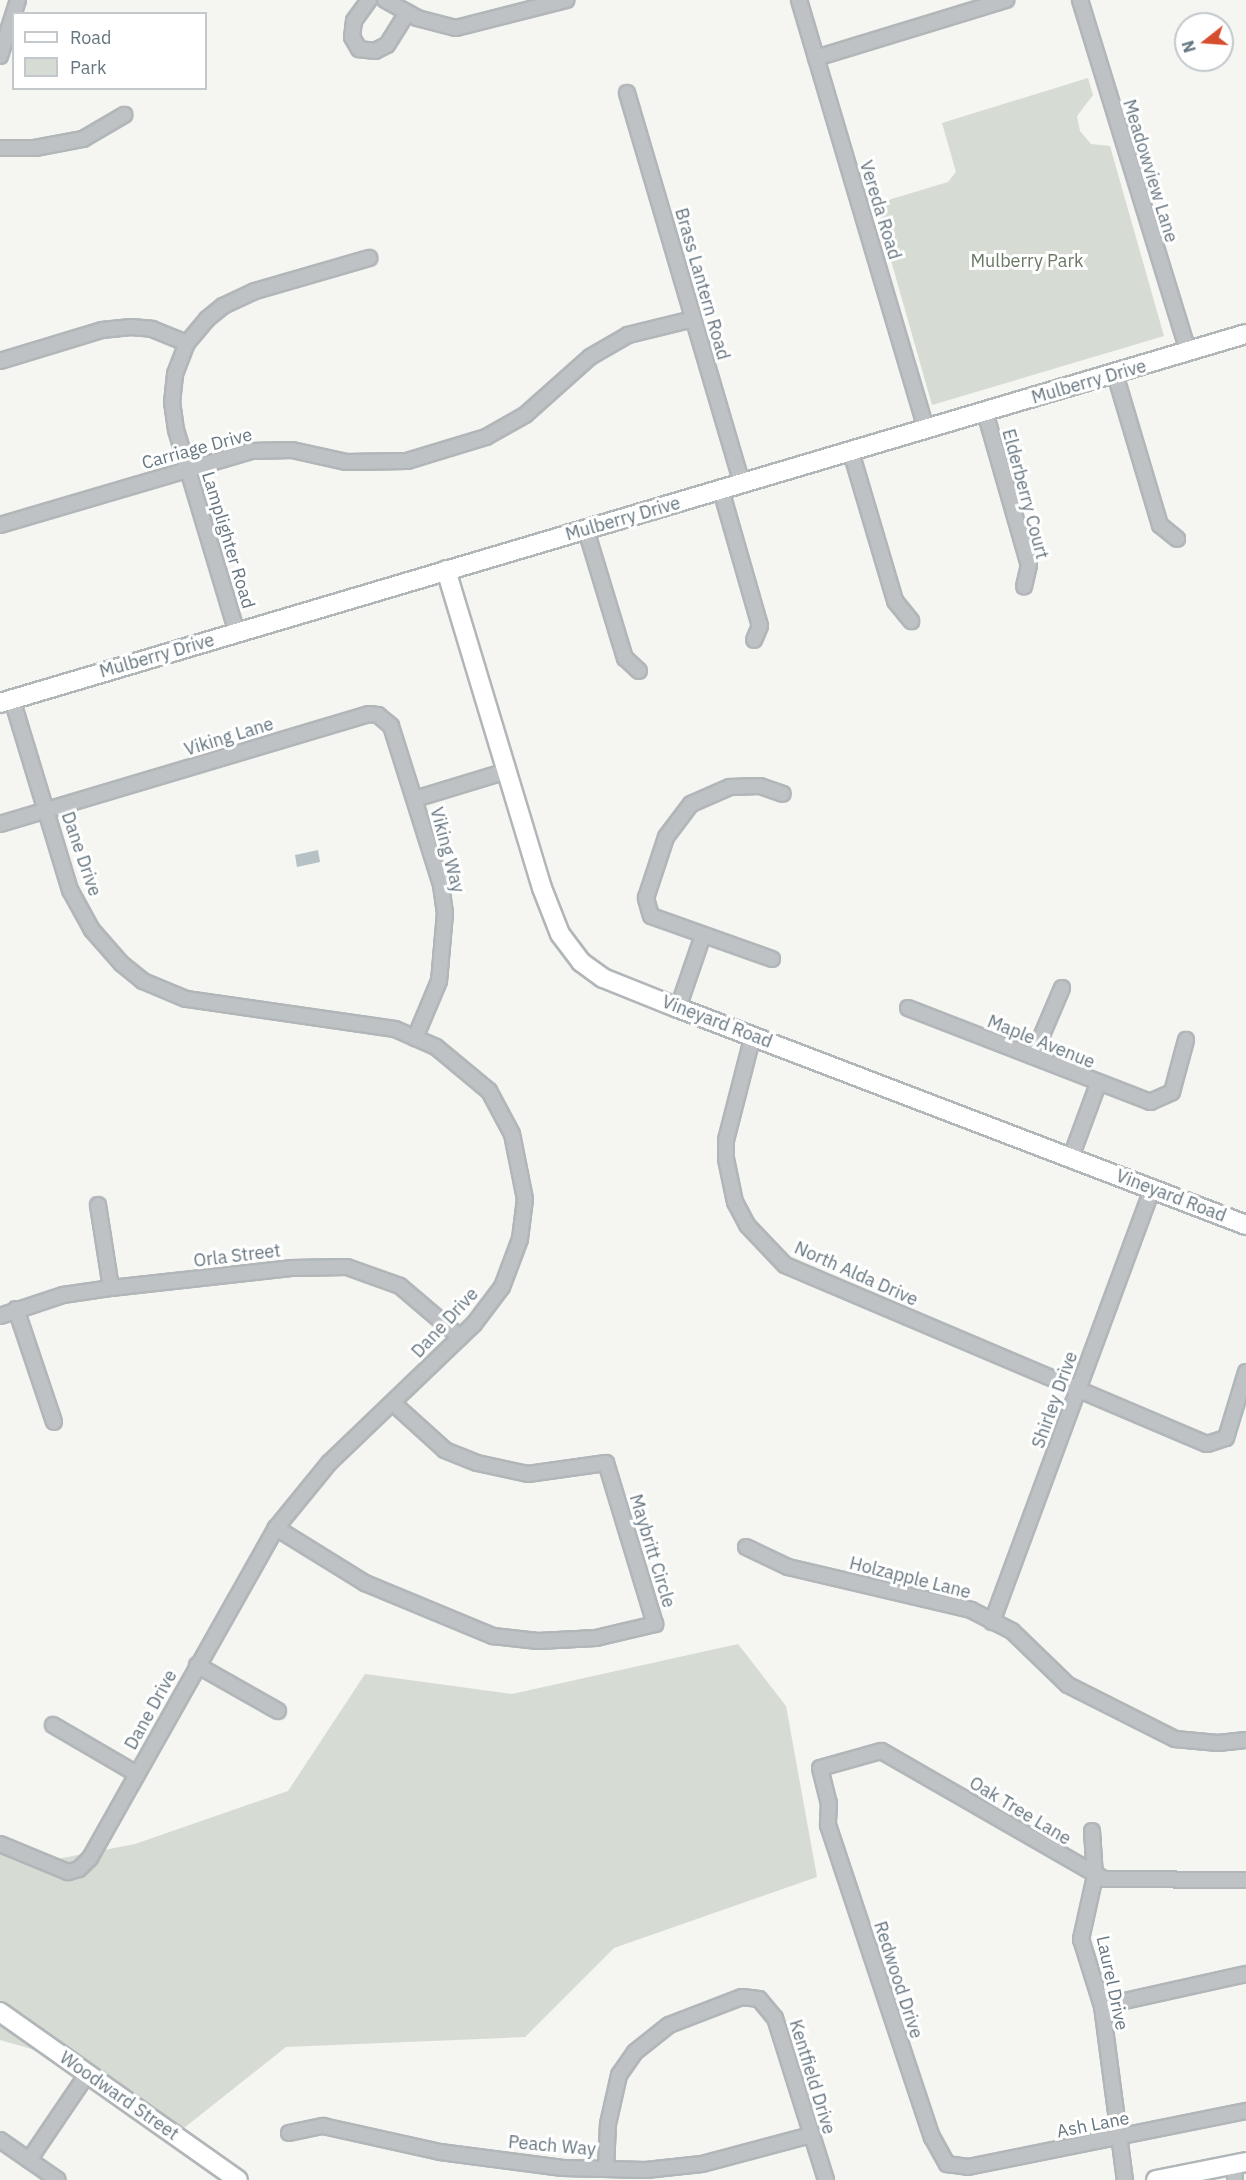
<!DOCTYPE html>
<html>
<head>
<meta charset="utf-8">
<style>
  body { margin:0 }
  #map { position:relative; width:1246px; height:2180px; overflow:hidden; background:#f5f5f1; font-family:"IBM Plex Sans",sans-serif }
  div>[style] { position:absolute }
  .green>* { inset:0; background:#d6dbd3 }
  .water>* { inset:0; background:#b5c1c4 }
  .roads { filter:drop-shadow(2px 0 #b1b6b9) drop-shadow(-2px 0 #b1b6b9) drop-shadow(0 2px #b1b6b9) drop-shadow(0 -2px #b1b6b9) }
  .street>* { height:14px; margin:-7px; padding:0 7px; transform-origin:7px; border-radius:7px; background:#bec2c5 }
  .secondary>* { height:18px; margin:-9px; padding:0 9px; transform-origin:9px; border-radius:9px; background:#fff }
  span { translate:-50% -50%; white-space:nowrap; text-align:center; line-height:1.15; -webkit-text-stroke:6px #fff; paint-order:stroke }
  .street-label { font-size:18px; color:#667680 }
  .park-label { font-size:18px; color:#697864 }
  .legend { position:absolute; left:12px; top:12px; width:195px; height:78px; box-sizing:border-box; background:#fff; border:2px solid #c2c8cc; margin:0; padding:8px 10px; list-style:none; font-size:18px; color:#667680 }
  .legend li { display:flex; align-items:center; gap:12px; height:30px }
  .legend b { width:30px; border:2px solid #c2c8cc }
  .north { position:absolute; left:1174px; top:12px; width:60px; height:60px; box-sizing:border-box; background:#fff; border:2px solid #c2c8cc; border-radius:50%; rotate:253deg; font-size:16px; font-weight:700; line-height:24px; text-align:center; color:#667680 }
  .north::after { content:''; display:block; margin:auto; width:21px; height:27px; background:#d64e30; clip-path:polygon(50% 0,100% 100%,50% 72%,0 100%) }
</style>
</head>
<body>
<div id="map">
  <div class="green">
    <i style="clip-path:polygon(1088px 78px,1093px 95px,1077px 116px,1080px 131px,1091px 144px,1110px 146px,1164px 336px,932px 405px,875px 204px,948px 182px,956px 172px,942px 123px)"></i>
    <i style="clip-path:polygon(738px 1644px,786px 1706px,817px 1877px,614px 1948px,525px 2037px,286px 2047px,184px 2128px,70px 2060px,0 2040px,0 1843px,47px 1861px,135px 1844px,288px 1791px,365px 1674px,512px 1694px)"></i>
  </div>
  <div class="water">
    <i style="clip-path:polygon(318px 850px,320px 862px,297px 867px,295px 855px)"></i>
  </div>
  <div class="roads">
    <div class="street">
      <i style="left:369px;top:0;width:26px;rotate:126deg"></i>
      <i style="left:354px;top:21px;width:16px;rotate:97deg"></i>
      <i style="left:352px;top:37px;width:14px;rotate:60deg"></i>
      <i style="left:359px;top:49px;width:16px;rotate:7deg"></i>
      <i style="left:375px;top:51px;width:13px;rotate:-27deg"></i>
      <i style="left:387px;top:45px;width:38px;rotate:-58deg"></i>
      <i style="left:385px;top:0;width:37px;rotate:29deg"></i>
      <i style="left:417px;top:18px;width:40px;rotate:14.4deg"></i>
      <i style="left:456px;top:28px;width:114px;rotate:-14.3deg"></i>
      <i style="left:799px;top:0;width:448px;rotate:73.5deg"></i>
      <i style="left:1080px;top:0;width:368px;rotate:72.9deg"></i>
      <i style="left:0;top:56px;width:59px;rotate:-72.2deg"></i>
      <i style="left:816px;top:58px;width:199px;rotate:-17deg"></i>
      <i style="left:627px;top:93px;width:408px;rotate:73.6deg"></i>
      <i style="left:0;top:148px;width:35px"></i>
      <i style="left:35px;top:148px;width:49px;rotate:-10.6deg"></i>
      <i style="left:83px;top:139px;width:48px;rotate:-30.3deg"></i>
      <i style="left:0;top:361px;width:107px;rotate:-16.9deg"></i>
      <i style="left:102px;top:330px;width:29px;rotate:-6deg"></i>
      <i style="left:131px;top:327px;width:21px;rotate:5deg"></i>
      <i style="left:152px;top:329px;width:38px;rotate:22deg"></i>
      <i style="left:1115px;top:374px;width:158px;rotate:73.4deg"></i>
      <i style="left:1160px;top:525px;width:22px;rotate:39deg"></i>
      <i style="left:985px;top:412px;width:159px;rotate:74deg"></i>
      <i style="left:1029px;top:565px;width:22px;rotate:103deg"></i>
      <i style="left:851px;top:452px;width:155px;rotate:73.5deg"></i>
      <i style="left:895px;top:601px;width:26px;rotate:51deg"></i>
      <i style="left:721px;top:490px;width:141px;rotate:74deg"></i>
      <i style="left:760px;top:626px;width:15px;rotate:113deg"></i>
      <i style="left:0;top:525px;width:262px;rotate:-16.4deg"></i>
      <i style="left:251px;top:451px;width:41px;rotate:-1.4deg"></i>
      <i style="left:292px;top:450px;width:55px;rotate:12.5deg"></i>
      <i style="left:346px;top:462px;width:61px;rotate:-0.9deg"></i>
      <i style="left:407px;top:461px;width:83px;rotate:-16.9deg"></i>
      <i style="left:486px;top:437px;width:45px;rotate:-29.4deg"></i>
      <i style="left:525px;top:415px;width:87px;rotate:-41.7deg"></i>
      <i style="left:590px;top:357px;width:44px;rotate:-30.1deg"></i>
      <i style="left:628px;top:335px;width:67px;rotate:-13.8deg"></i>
      <i style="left:586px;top:530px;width:134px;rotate:73.1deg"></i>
      <i style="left:625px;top:658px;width:19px;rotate:43deg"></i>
      <i style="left:237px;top:633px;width:212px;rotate:-106.7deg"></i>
      <i style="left:176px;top:430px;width:27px;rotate:-98deg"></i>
      <i style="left:172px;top:403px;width:29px;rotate:-84deg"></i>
      <i style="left:175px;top:374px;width:33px;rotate:-69deg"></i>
      <i style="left:187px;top:343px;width:31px;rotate:-50deg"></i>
      <i style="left:207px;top:319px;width:21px;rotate:-39deg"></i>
      <i style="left:223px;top:306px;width:35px;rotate:-25deg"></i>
      <i style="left:255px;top:291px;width:119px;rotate:-16.1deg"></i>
      <i style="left:415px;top:799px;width:96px;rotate:-16.9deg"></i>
      <i style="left:0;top:824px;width:385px;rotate:-16.6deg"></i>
      <i style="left:369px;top:714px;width:9px;rotate:6deg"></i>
      <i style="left:378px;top:715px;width:17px;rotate:40deg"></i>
      <i style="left:391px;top:726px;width:167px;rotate:72.5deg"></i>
      <i style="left:441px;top:885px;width:28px;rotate:82deg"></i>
      <i style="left:445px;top:913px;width:68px;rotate:95deg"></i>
      <i style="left:439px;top:981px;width:62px;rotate:112.8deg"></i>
      <i style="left:772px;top:959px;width:128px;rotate:-160.4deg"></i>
      <i style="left:651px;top:916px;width:19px;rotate:-106deg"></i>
      <i style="left:646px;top:898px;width:64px;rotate:-71.8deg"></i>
      <i style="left:666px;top:837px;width:41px;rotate:-52.9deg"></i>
      <i style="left:691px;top:804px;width:43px;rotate:-23.6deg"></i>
      <i style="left:730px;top:787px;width:30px;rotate:-2deg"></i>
      <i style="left:760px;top:786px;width:24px;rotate:19deg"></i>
      <i style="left:678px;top:1008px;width:77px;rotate:-71.1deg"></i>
      <i style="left:908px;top:1008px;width:260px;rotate:21.2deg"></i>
      <i style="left:1150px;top:1102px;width:24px;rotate:-24deg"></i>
      <i style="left:1172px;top:1092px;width:54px;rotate:-74.9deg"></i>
      <i style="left:753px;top:1035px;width:108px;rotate:104.4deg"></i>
      <i style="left:726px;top:1140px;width:19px;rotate:90deg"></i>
      <i style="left:726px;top:1159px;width:44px;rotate:78.2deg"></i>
      <i style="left:735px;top:1202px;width:26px;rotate:62deg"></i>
      <i style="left:747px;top:1225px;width:55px;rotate:46.5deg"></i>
      <i style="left:785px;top:1265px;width:458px;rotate:23deg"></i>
      <i style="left:1207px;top:1444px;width:20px;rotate:-18deg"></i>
      <i style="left:1226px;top:1438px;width:69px;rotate:-73.1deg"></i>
      <i style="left:1033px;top:1056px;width:74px;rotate:-66.9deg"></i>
      <i style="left:1071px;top:1157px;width:78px;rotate:-69.7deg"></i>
      <i style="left:98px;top:1205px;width:84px;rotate:81.1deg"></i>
      <i style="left:16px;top:1309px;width:119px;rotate:71.4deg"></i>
      <i style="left:0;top:1316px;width:66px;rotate:-18.4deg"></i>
      <i style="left:63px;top:1295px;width:49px;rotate:-8.3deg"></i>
      <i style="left:111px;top:1288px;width:181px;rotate:-6.3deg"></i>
      <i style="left:291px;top:1268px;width:56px;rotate:-1deg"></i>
      <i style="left:347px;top:1267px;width:56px;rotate:19.7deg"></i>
      <i style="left:400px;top:1286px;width:79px;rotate:40.4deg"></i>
      <i style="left:276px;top:1528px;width:105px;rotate:31.7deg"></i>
      <i style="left:365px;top:1583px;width:139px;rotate:22.5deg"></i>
      <i style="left:493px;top:1636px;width:45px;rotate:6.3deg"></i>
      <i style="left:538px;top:1641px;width:58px;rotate:-3deg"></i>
      <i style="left:596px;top:1638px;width:61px;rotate:-13.3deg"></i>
      <i style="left:655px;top:1624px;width:168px;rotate:-106.9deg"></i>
      <i style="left:606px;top:1463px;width:79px;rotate:172deg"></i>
      <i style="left:528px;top:1474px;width:52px;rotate:-167.8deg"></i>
      <i style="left:477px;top:1463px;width:35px;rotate:-158deg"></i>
      <i style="left:445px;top:1450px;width:70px;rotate:-137.9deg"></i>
      <i style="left:746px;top:1547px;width:47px;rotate:25.5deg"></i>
      <i style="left:788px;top:1567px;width:188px;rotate:13.2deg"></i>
      <i style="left:971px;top:1610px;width:46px;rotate:27.1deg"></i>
      <i style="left:1012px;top:1631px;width:78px;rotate:44deg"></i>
      <i style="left:1068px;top:1685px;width:120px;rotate:26.8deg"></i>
      <i style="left:1175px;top:1739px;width:43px;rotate:5.3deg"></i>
      <i style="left:1218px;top:1743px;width:28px;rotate:-6deg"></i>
      <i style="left:992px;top:1622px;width:461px;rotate:-69.7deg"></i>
      <i style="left:197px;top:1665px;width:93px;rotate:29.6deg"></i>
      <i style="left:53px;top:1725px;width:97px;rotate:30.3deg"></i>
      <i style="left:1092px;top:1831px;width:45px;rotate:86.2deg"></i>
      <i style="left:1095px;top:1876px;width:65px;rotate:102.5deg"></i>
      <i style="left:1081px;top:1939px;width:70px;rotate:72.6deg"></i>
      <i style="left:1102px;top:2006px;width:176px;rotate:82.5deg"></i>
      <i style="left:0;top:1844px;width:74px;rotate:22.4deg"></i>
      <i style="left:68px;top:1872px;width:11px;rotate:-15deg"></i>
      <i style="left:79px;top:1869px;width:16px;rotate:-45deg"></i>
      <i style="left:90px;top:1858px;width:379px;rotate:-60.6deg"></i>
      <i style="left:276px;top:1528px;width:84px;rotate:-50.8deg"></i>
      <i style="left:329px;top:1463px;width:201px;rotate:-43.8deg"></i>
      <i style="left:474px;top:1324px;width:46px;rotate:-52.9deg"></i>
      <i style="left:502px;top:1287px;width:51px;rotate:-69.4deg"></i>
      <i style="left:520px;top:1239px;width:40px;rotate:-82.9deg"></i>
      <i style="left:525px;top:1199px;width:66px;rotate:-101.3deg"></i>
      <i style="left:512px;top:1134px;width:49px;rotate:-118.1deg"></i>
      <i style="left:489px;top:1091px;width:69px;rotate:-140.3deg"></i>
      <i style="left:436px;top:1047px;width:45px;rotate:-156.3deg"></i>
      <i style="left:395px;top:1029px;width:211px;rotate:-171.8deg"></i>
      <i style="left:186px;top:999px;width:47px;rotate:-157.3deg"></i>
      <i style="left:143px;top:981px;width:28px;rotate:-141deg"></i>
      <i style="left:121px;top:963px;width:44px;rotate:-131.3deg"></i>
      <i style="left:92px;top:930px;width:46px;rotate:-118.8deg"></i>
      <i style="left:70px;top:890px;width:200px;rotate:-106.9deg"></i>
      <i style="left:1246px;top:1880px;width:142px;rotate:-179.6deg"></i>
      <i style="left:1104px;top:1879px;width:257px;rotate:-150.1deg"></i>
      <i style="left:881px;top:1751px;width:63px;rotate:164.4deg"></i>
      <i style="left:820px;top:1768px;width:36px;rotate:76deg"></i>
      <i style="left:829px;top:1803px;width:22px;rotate:93deg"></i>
      <i style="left:828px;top:1825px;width:329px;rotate:71.6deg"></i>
      <i style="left:932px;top:2137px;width:31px;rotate:61deg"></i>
      <i style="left:947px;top:2164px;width:21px;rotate:8deg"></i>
      <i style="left:968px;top:2167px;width:284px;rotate:-11.4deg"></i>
      <i style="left:1102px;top:2006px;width:148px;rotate:-12.5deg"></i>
      <i style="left:289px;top:2133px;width:35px;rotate:-12deg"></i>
      <i style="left:323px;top:2126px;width:120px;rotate:12.5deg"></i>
      <i style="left:440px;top:2152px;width:124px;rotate:7.4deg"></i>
      <i style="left:563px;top:2168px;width:83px;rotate:1.4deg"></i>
      <i style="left:646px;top:2170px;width:56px;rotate:-6.1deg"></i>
      <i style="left:702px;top:2164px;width:113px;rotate:-14.9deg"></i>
      <i style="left:0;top:2140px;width:70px;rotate:34.6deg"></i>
      <i style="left:29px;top:2160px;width:105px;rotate:-55.9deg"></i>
      <i style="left:1235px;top:2164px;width:16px;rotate:90deg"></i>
      <i style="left:606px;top:2169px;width:45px;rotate:-87.5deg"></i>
      <i style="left:608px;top:2124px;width:50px;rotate:-77.3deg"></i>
      <i style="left:619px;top:2075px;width:28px;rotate:-55deg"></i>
      <i style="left:635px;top:2052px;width:43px;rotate:-38.5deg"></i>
      <i style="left:669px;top:2025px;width:78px;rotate:-21deg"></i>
      <i style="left:742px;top:1997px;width:17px;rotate:7deg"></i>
      <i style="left:759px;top:1999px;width:25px;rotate:50deg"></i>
      <i style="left:775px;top:2018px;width:170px;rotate:72.5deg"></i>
    </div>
    <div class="secondary">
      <i style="left:446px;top:570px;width:332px;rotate:73.2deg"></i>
      <i style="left:542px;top:888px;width:49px;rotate:68.6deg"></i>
      <i style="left:560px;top:934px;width:35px;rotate:53deg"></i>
      <i style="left:581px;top:962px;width:27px;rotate:36deg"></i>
      <i style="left:603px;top:978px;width:81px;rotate:21.8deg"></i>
      <i style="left:678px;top:1008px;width:608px;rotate:20.91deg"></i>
      <i style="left:0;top:703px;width:1299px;rotate:-16.5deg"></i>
      <i style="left:0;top:2012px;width:291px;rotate:35.2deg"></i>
      <i style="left:1156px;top:2180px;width:92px;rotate:-11.3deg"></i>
    </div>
  </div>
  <div class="street-label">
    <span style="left:1150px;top:171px;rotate:73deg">Meadowview Lane</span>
    <span style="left:880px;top:210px;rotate:73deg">Vereda Road</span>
    <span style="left:702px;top:284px;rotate:74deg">Brass Lantern Road</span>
    <span style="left:1089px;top:382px;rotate:-16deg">Mulberry Drive</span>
    <span style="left:197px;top:449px;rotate:-15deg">Carriage Drive</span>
    <span style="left:1025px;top:494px;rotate:75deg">Elderberry Court</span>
    <span style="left:623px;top:519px;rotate:-16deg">Mulberry Drive</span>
    <span style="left:228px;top:540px;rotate:73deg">Lamplighter Road</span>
    <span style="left:157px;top:656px;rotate:-16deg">Mulberry Drive</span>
    <span style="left:229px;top:737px;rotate:-17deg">Viking Lane</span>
    <span style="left:447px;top:850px;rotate:75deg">Viking Way</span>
    <span style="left:81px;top:854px;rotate:71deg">Dane Drive</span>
    <span style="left:717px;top:1022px;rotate:21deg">Vineyard Road</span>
    <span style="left:1041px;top:1042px;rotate:22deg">Maple Avenue</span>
    <span style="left:1171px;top:1196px;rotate:21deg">Vineyard Road</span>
    <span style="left:237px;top:1256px;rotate:-7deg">Orla Street</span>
    <span style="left:856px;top:1274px;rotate:24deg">North Alda Drive</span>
    <span style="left:445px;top:1323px;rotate:-47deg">Dane Drive</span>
    <span style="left:1055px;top:1400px;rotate:-70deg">Shirley Drive</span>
    <span style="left:652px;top:1551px;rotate:73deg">Maybritt Circle</span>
    <span style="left:910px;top:1578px;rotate:14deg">Holzapple Lane</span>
    <span style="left:151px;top:1710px;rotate:-61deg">Dane Drive</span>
    <span style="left:1020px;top:1811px;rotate:31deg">Oak Tree Lane</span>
    <span style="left:898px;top:1980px;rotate:72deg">Redwood Drive</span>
    <span style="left:1112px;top:1983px;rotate:78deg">Laurel Drive</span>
    <span style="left:812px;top:2077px;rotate:73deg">Kentfield Drive</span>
    <span style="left:119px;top:2096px;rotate:35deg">Woodward Street</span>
    <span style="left:1093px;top:2125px;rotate:-11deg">Ash Lane</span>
    <span style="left:552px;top:2146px;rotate:5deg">Peach Way</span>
  </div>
  <div class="park-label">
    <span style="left:1027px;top:261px">Mulberry Park</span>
  </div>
  <ul class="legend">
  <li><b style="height:8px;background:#fff"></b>Road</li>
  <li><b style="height:16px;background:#d6dbd3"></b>Park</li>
  </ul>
  <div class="north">N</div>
</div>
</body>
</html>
